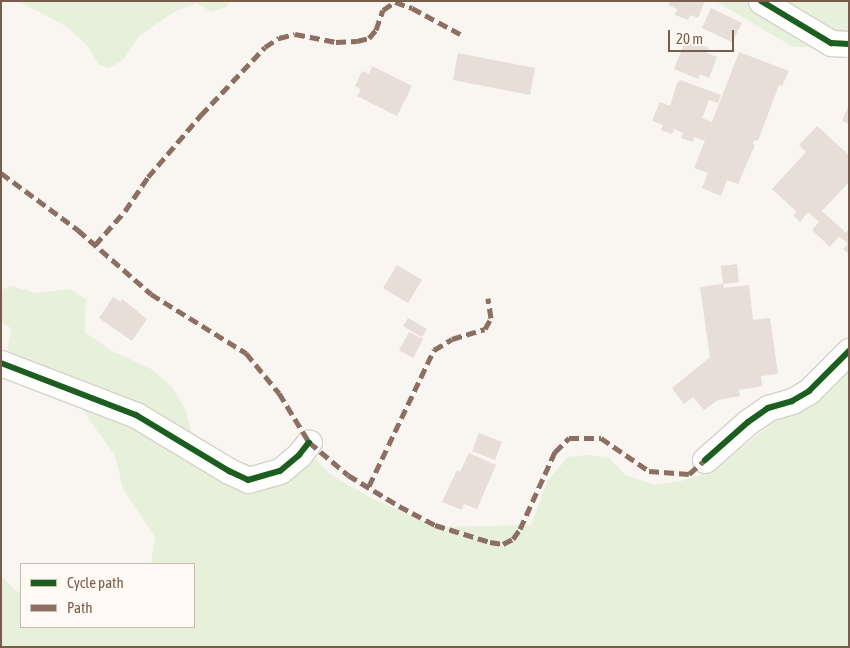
<!DOCTYPE html>
<html>
<head>
<meta charset="utf-8">
<style>
  body { margin:0 }
  #map { position:relative; width:850px; height:648px; overflow:hidden; background:#f9f5f0; font-family:"Asap Condensed",sans-serif }
  div>[style] { position:absolute }
  .green>* { inset:0; background:#e7f0db }
  .building>* { inset:0; background:#e6ded7 }
  .roads { filter:drop-shadow(1px 0 #d7d1cb) drop-shadow(-1px 0 #d7d1cb) drop-shadow(0 1px #d7d1cb) drop-shadow(0 -1px #d7d1cb) }
  .street>* { height:25px; margin:-12.5px; padding:0 12.5px; transform-origin:12.5px; border-radius:12.5px; background:#fefefd }
  .quiet>* { height:5px; margin-top:-2.5px; transform-origin:0; background:repeating-linear-gradient(90deg,#8d6e63 0 10px,transparent 0 15px) }
  .cycleway>* { height:6px; margin:-3px; padding:0 3px; transform-origin:3px; border-radius:3px; background:#1b5e20 }
  span { translate:-50% -50%; white-space:nowrap; text-align:center; line-height:1.15; -webkit-text-stroke:4.5px #fffaf3; paint-order:stroke }
  .frame { position:absolute; inset:0; border:2px solid #7a5c4d; pointer-events:none }
  .legend { position:absolute; left:20px; top:563px; width:175px; height:65px; box-sizing:border-box; background:#fffaf3; border:1px solid #cabbb1; margin:0; padding:6px 9px; list-style:none; font-size:15px; color:#7a5c4d }
  .legend li { display:flex; align-items:center; gap:10px; height:25px }
  .legend b { width:25px; border:1px solid #cabbb1 }
  .scale { position:absolute; left:668px; top:30px; width:66px; height:22px; box-sizing:border-box; border:2px solid #7a5c4d; border-top:0; padding-left:6px; font-size:15px; line-height:18px; white-space:nowrap; color:#7a5c4d; -webkit-text-stroke:4px #fffaf3; paint-order:stroke }
</style>
</head>
<body>
<div id="map">
  <div class="green">
    <i style="clip-path:polygon(18px 1px,230px 1px,226px 7px,212px 12px,196px 3px,174px 12px,139px 36px,124px 59px,109px 68px,99px 65px,87px 45px,64px 25px)"></i>
    <i style="clip-path:polygon(715px 1px,849px 1px,849px 51px,821px 47px,793px 47px)"></i>
    <i style="clip-path:polygon(11px 286px,37px 293px,70px 289px,86px 299px,85px 332px,110px 350px,151px 369px,173px 388px,186px 411px,191px 431px,214px 451px,265px 486px,293px 479px,314px 458px,330px 474px,373px 499px,437px 527px,531px 525px,548px 480px,568px 457px,587px 455px,609px 458px,626px 475px,655px 485px,681px 481px,713px 471px,781px 416px,849px 366px,849px 647px,1px 647px,1px 576px,16px 591px,21px 592px,21px 627px,194px 627px,194px 564px,151px 564px,155px 537px,123px 489px,115px 455px,90px 421px,67px 380px,33px 369px,7px 350px,11px 328px,1px 323px,1px 290px)"></i>
  </div>
  <div class="building">
    <i style="clip-path:polygon(670px 1px,705px 1px,698px 18px,690px 15px,688px 20px,675px 15px,677px 9px,668px 5px)"></i>
    <i style="clip-path:polygon(711px 8px,742px 23px,732px 42px,702px 28px)"></i>
    <i style="clip-path:polygon(686px 39px,709px 48px,707px 53px,717px 57px,709px 78px,700px 74px,698px 79px,674px 69px)"></i>
    <i style="clip-path:polygon(739px 52px,789px 71px,782px 86px,779px 85px,758px 141px,754px 140px,753px 144px,755px 145px,738px 184px,727px 180px,721px 196px,702px 188px,708px 173px,694px 168px,705px 141px,694px 137px,693px 142px,681px 138px,683px 133px,674px 129px,672px 134px,661px 130px,663px 125px,652px 121px,660px 102px,670px 106px,677px 83px,680px 80px,721px 95px,718px 103px,709px 100px,702px 118px,712px 122px)"></i>
    <i style="clip-path:polygon(458px 53px,535px 68px,530px 95px,453px 80px)"></i>
    <i style="clip-path:polygon(372px 66px,412px 86px,397px 116px,357px 96px,361px 89px,355px 86px,362px 71px,369px 74px)"></i>
    <i style="clip-path:polygon(849px 105px,849px 124px,842px 121px)"></i>
    <i style="clip-path:polygon(817px 126px,849px 155px,849px 182px,822px 211px,846px 233px,849px 229px,849px 254px,843px 249px,848px 244px,839px 236px,830px 247px,812px 230px,819px 222px,808px 212px,800px 222px,793px 215px,797px 212px,772px 189px,806px 152px,799px 145px)"></i>
    <i style="clip-path:polygon(737px 264px,739px 282px,723px 284px,721px 266px)"></i>
    <i style="clip-path:polygon(397px 265px,422px 280px,408px 303px,383px 288px)"></i>
    <i style="clip-path:polygon(723px 284px,724px 288px,749px 285px,753px 320px,770px 318px,778px 374px,761px 376px,762px 386px,739px 390px,740px 396px,718px 400px,704px 410px,693px 397px,684px 404px,672px 388px,710px 357px,700px 287px)"></i>
    <i style="clip-path:polygon(113px 297px,121px 302px,122px 299px,147px 319px,132px 341px,99px 318px)"></i>
    <i style="clip-path:polygon(408px 318px,427px 329px,422px 337px,403px 326px)"></i>
    <i style="clip-path:polygon(409px 332px,423px 339px,413px 358px,399px 350px)"></i>
    <i style="clip-path:polygon(479px 433px,502px 442px,495px 460px,472px 451px)"></i>
    <i style="clip-path:polygon(469px 453px,496px 465px,477px 509px,464px 504px,462px 510px,442px 502px,457px 470px,460px 472px)"></i>
  </div>
  <div class="roads">
    <div class="street">
      <i style="left:761px;top:1px;width:82px;rotate:31deg"></i>
      <i style="left:831px;top:43px;width:18px;rotate:3deg"></i>
      <i style="left:1px;top:363px;width:145px;rotate:21.1deg"></i>
      <i style="left:136px;top:415px;width:109px;rotate:31.1deg"></i>
      <i style="left:229px;top:471px;width:21px;rotate:25deg"></i>
      <i style="left:248px;top:480px;width:33px;rotate:-16deg"></i>
      <i style="left:280px;top:471px;width:25px;rotate:-40deg"></i>
      <i style="left:299px;top:455px;width:16px;rotate:-52deg"></i>
      <i style="left:705px;top:460px;width:57px;rotate:-41.5deg"></i>
      <i style="left:748px;top:422px;width:24px;rotate:-35deg"></i>
      <i style="left:768px;top:408px;width:25px;rotate:-16deg"></i>
      <i style="left:792px;top:401px;width:20px;rotate:-30deg"></i>
      <i style="left:809px;top:391px;width:57px;rotate:-45deg"></i>
    </div>
  </div>
  <div class="quiet">
    <i style="left:1px;top:173px;width:96px;rotate:36.5deg"></i>
    <i style="left:78px;top:230px;width:97px;rotate:41.2deg"></i>
    <i style="left:151px;top:294px;width:112px;rotate:31.8deg"></i>
    <i style="left:246px;top:353px;width:52px;rotate:50.5deg"></i>
    <i style="left:279px;top:393px;width:57px;rotate:58.5deg"></i>
    <i style="left:309px;top:442px;width:51px;rotate:40.2deg"></i>
    <i style="left:348px;top:475px;width:60px;rotate:31.3deg"></i>
    <i style="left:399px;top:506px;width:41px;rotate:27.8deg"></i>
    <i style="left:435px;top:525px;width:58px;rotate:17.2deg"></i>
    <i style="left:490px;top:542px;width:13px;rotate:9deg"></i>
    <i style="left:503px;top:544px;width:11px;rotate:-27deg"></i>
    <i style="left:513px;top:539px;width:12px;rotate:-55deg"></i>
    <i style="left:520px;top:529px;width:85px;rotate:-65.6deg"></i>
    <i style="left:555px;top:452px;width:20px;rotate:-45deg"></i>
    <i style="left:569px;top:438px;width:32px"></i>
    <i style="left:601px;top:438px;width:58px;rotate:34.5deg"></i>
    <i style="left:649px;top:471px;width:40px;rotate:4.3deg"></i>
    <i style="left:689px;top:474px;width:21px;rotate:-41deg"></i>
    <i style="left:95px;top:245px;width:45px;rotate:-48.6deg"></i>
    <i style="left:125px;top:211px;width:41px;rotate:-55.9deg"></i>
    <i style="left:148px;top:177px;width:82px;rotate:-49.5deg"></i>
    <i style="left:201px;top:115px;width:93px;rotate:-46.7deg"></i>
    <i style="left:265px;top:47px;width:17px;rotate:-33deg"></i>
    <i style="left:279px;top:38px;width:16px;rotate:-14deg"></i>
    <i style="left:295px;top:34px;width:42px;rotate:11deg"></i>
    <i style="left:336px;top:42px;width:21px;rotate:-3deg"></i>
    <i style="left:357px;top:41px;width:12px;rotate:-14deg"></i>
    <i style="left:369px;top:38px;width:11px;rotate:-49deg"></i>
    <i style="left:376px;top:30px;width:21px;rotate:-71deg"></i>
    <i style="left:383px;top:10px;width:14px;rotate:-34deg"></i>
    <i style="left:395px;top:2px;width:18px;rotate:19deg"></i>
    <i style="left:412px;top:8px;width:55px;rotate:28.4deg"></i>
    <i style="left:369px;top:486px;width:151px;rotate:-64.5deg"></i>
    <i style="left:434px;top:350px;width:21px;rotate:-31deg"></i>
    <i style="left:452px;top:339px;width:34px;rotate:-17deg"></i>
    <i style="left:485px;top:329px;width:13px;rotate:-61deg"></i>
    <i style="left:491px;top:318px;width:20px;rotate:-99deg"></i>
  </div>
  <div class="cycleway">
    <i style="left:761px;top:1px;width:82px;rotate:31deg"></i>
    <i style="left:831px;top:43px;width:18px;rotate:3deg"></i>
    <i style="left:1px;top:363px;width:145px;rotate:21.1deg"></i>
    <i style="left:136px;top:415px;width:109px;rotate:31.1deg"></i>
    <i style="left:229px;top:471px;width:21px;rotate:25deg"></i>
    <i style="left:248px;top:480px;width:33px;rotate:-16deg"></i>
    <i style="left:280px;top:471px;width:25px;rotate:-40deg"></i>
    <i style="left:299px;top:455px;width:16px;rotate:-52deg"></i>
    <i style="left:705px;top:460px;width:57px;rotate:-41.5deg"></i>
    <i style="left:748px;top:422px;width:24px;rotate:-35deg"></i>
    <i style="left:768px;top:408px;width:25px;rotate:-16deg"></i>
    <i style="left:792px;top:401px;width:20px;rotate:-30deg"></i>
    <i style="left:809px;top:391px;width:57px;rotate:-45deg"></i>
  </div>
  <div class="frame"></div>
  <ul class="legend">
  <li><b style="height:6px;background:#1b5e20"></b>Cycle path</li>
  <li><b style="height:6px;background:#8d6e63"></b>Path</li>
  </ul>
  <div class="scale">20 m</div>
</div>
</body>
</html>
